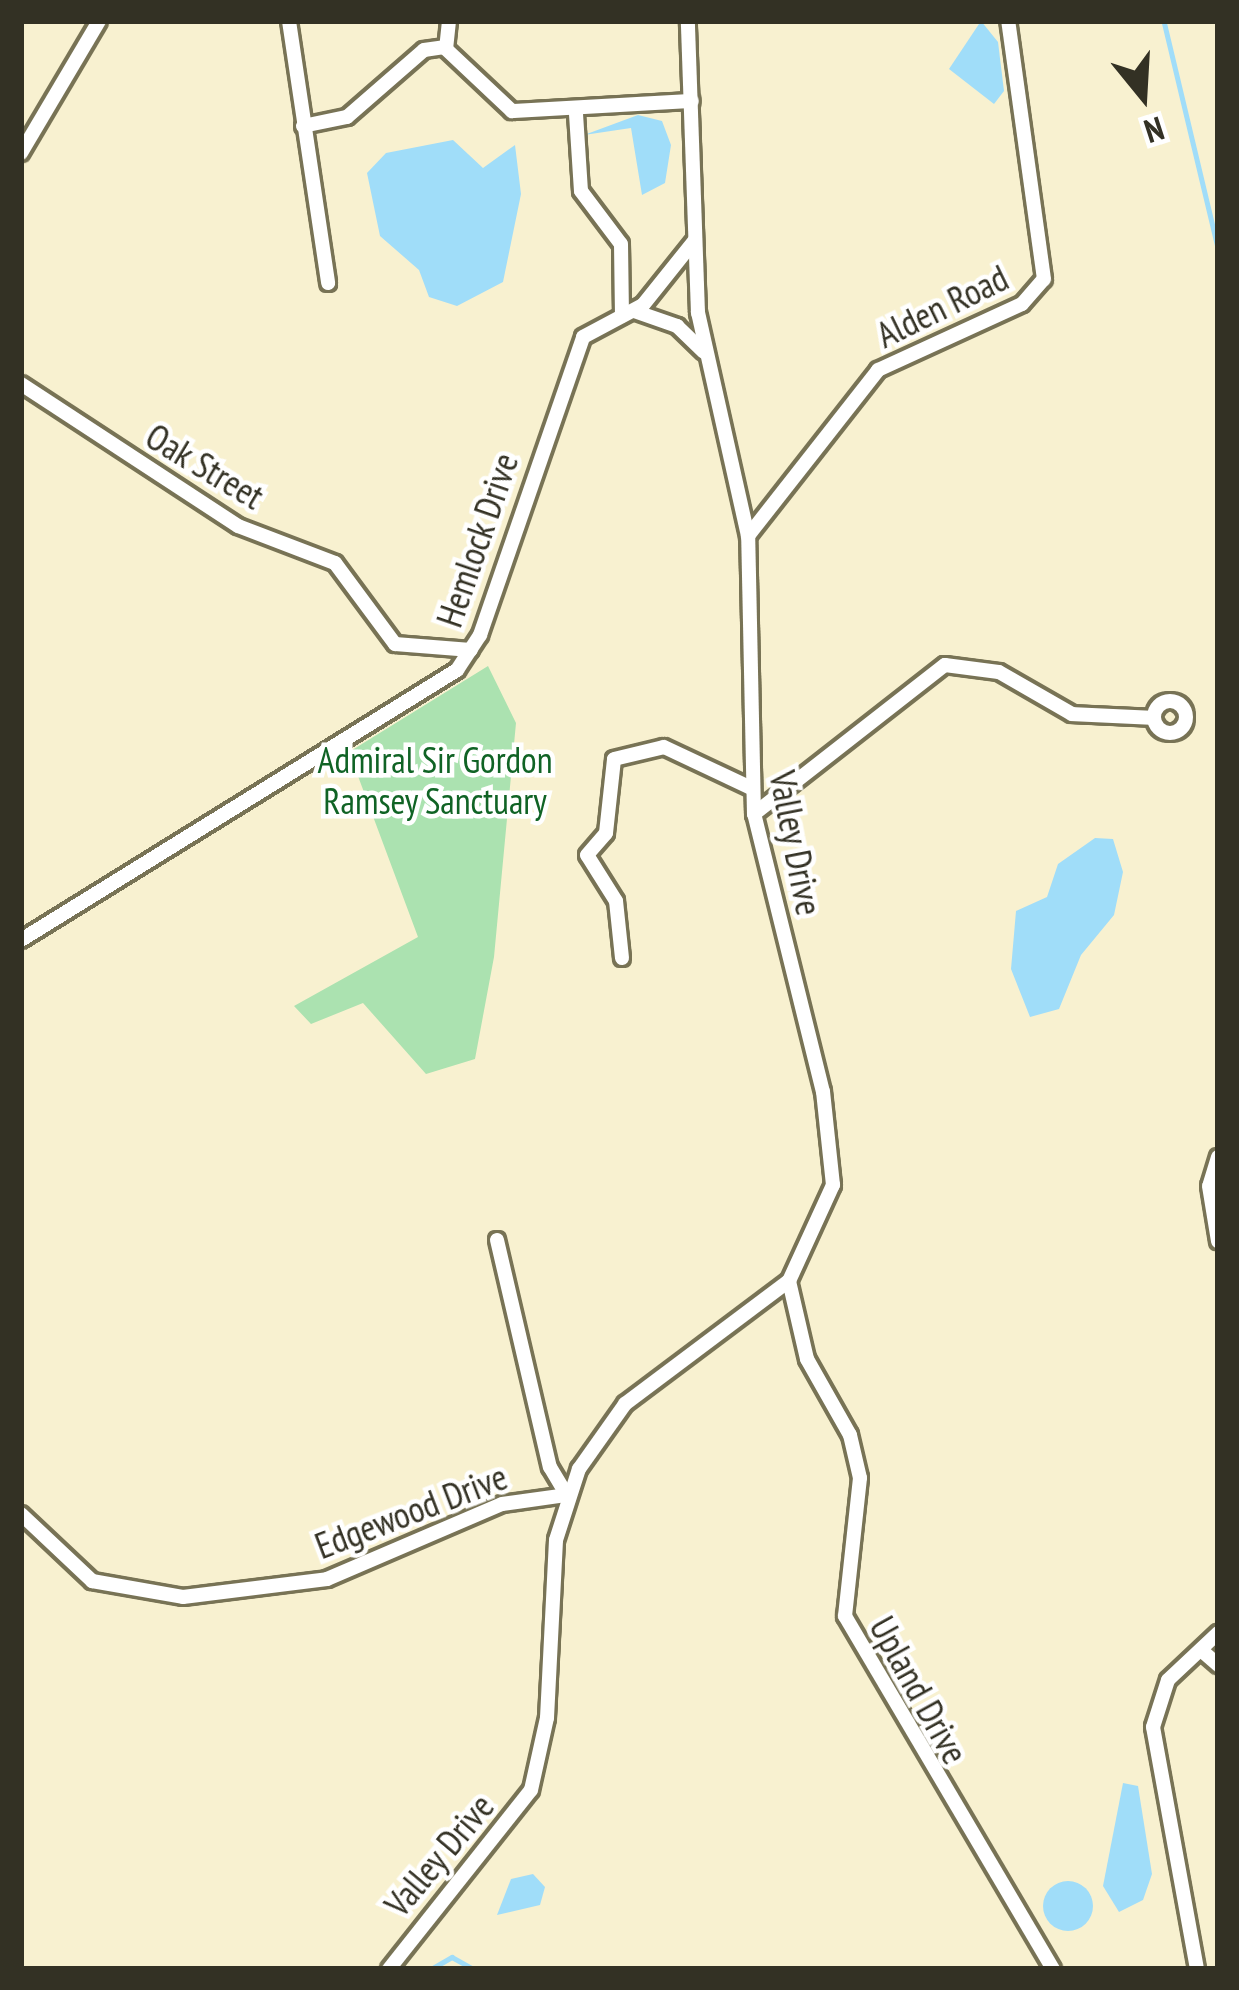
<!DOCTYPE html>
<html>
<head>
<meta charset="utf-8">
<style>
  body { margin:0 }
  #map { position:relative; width:1239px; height:1990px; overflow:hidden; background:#f8f1d0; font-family:"PT Sans Narrow",sans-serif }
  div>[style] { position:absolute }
  .green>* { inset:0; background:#abe2b0 }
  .water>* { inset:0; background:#a0ddf9 }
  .round { border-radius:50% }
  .stream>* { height:4.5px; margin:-2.25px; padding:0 2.25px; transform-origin:2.25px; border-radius:2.25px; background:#a0ddf9 }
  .roads { filter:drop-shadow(3px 0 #787355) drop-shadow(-3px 0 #787355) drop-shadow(0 3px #787355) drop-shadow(0 -3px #787355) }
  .minor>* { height:14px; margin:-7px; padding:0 7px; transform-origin:7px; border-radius:7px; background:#fff }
  .minor>.ring { margin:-7px; padding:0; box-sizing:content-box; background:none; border:14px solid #fff; border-radius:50% }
  span { translate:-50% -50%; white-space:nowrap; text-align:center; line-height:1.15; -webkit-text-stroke:9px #fff; paint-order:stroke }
  .street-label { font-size:36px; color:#333124 }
  .park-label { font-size:36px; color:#106325 }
  .frame { position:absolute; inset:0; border:24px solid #333124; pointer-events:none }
  .north { position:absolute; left:1083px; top:36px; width:120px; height:120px; -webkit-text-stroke:9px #fff; paint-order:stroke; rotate:162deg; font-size:33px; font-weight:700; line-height:48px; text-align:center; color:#333124 }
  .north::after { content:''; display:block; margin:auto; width:42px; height:54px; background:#333124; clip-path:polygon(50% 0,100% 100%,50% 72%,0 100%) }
</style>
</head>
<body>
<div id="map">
  <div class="green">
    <i style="clip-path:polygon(488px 666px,516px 723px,494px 957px,475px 1059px,426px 1074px,363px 1003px,311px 1024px,294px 1006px,418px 937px,349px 752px)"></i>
  </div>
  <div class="water">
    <i style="clip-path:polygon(981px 21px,998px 42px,1004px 91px,994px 104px,949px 69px)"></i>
    <i style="clip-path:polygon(638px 115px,662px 121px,671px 145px,665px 183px,642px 195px,631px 128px,584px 135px)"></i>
    <i style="clip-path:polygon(453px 140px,483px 168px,515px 145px,521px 194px,503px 282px,457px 306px,429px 297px,419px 270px,380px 236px,367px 173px,386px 153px)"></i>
    <i style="clip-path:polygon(1095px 838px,1113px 839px,1123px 872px,1114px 915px,1081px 955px,1059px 1009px,1030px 1017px,1011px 969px,1016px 911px,1047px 897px,1058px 864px)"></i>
    <i style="clip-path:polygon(1123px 1783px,1138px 1786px,1152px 1874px,1143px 1900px,1119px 1912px,1103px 1886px)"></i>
    <i style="clip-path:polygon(533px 1874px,545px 1887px,540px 1905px,497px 1915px,511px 1879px)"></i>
    <i class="round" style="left:1043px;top:1881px;width:50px;height:50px"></i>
  </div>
  <div class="stream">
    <i style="left:1164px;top:21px;width:233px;rotate:76.6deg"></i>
    <i style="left:431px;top:1969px;width:24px;rotate:-30deg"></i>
    <i style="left:452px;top:1957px;width:25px;rotate:29deg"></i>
  </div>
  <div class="roads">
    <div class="minor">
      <i style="left:289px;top:21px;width:265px;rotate:81.5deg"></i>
      <i style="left:449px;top:21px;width:28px;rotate:96deg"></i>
      <i style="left:446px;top:49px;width:91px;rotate:43.2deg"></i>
      <i style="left:512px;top:111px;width:180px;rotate:-3.2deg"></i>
      <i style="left:576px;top:114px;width:77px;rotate:86.3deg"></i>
      <i style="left:581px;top:191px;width:66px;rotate:53deg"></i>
      <i style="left:621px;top:244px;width:72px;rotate:89.2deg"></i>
      <i style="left:303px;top:126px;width:45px;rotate:-11.6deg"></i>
      <i style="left:347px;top:117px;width:102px;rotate:-41deg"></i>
      <i style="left:424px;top:50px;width:22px;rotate:-8deg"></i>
      <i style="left:21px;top:153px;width:153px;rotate:-59.4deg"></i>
      <i style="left:634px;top:311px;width:46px;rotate:19.2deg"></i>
      <i style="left:677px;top:326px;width:37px;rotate:44deg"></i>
      <i style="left:21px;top:384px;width:259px;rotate:33.2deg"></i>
      <i style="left:238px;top:526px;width:104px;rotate:20.9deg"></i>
      <i style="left:335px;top:563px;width:101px;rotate:53.5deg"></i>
      <i style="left:395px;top:644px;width:76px;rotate:4.5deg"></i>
      <i style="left:748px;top:536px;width:211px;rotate:-51.9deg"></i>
      <i style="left:878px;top:370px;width:158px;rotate:-24.6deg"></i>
      <i style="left:1022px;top:304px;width:33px;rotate:-49deg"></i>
      <i style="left:1044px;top:279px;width:260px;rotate:-97.9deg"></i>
      <i class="ring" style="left:1154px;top:701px;width:18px;height:18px"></i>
      <i style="left:754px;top:814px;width:242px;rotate:-38deg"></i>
      <i style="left:945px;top:665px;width:54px;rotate:7.4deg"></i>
      <i style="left:999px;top:672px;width:84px;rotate:29.9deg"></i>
      <i style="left:1072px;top:714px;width:82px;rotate:2.8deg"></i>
      <i style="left:21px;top:940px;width:513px;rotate:-31.77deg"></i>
      <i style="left:457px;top:670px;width:42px;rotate:-56.7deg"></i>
      <i style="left:480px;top:635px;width:315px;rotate:-70.9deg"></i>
      <i style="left:583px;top:337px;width:68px;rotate:-28.1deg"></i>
      <i style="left:643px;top:305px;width:83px;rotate:-51.3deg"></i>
      <i style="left:622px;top:958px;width:57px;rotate:-96deg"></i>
      <i style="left:616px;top:901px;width:54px;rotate:-122.2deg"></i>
      <i style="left:587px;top:855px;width:29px;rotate:-49deg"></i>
      <i style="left:606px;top:833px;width:74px;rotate:-83.8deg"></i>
      <i style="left:614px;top:759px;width:51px;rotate:-13.5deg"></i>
      <i style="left:664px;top:747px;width:96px;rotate:25.2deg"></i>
      <i style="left:1218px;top:1157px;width:30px;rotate:107deg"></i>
      <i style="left:1209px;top:1186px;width:56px;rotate:80.7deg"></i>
      <i style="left:497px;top:1240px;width:233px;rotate:76.9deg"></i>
      <i style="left:550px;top:1467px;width:33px;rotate:59deg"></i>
      <i style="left:789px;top:1281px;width:80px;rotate:77deg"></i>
      <i style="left:807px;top:1359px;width:87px;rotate:60.5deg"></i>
      <i style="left:850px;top:1435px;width:44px;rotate:76.9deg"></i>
      <i style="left:860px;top:1478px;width:139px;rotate:96.2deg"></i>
      <i style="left:845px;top:1616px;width:410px;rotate:59.5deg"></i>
      <i style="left:21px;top:1514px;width:98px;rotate:43.3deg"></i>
      <i style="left:92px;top:1581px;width:92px;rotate:10deg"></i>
      <i style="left:183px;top:1597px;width:145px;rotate:-7.1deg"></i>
      <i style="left:327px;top:1579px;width:190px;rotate:-23.2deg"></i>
      <i style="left:502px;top:1504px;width:66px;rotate:-7.9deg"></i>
      <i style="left:1201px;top:1650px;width:23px;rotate:41deg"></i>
      <i style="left:389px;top:1969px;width:228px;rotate:-51.6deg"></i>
      <i style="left:531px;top:1790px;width:74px;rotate:-77.5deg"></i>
      <i style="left:547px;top:1718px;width:178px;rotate:-87.1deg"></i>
      <i style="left:556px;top:1540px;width:75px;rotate:-72.1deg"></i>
      <i style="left:579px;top:1469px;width:80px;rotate:-54.7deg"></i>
      <i style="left:625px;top:1404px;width:205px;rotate:-36.9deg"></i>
      <i style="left:789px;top:1281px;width:106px;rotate:-65.4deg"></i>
      <i style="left:833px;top:1185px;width:94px;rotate:-96.1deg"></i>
      <i style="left:823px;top:1092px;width:286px;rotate:-103.9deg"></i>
      <i style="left:754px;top:814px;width:278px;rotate:-91.2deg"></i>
      <i style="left:748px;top:536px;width:229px;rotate:-102.6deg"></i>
      <i style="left:698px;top:313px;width:292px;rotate:-92deg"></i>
      <i style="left:1197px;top:1969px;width:246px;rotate:-100.3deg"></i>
      <i style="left:1153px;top:1727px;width:49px;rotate:-72.3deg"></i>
      <i style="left:1168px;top:1680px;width:69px;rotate:-43.2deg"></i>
    </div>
  </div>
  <div class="street-label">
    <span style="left:942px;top:306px;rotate:-26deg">Alden Road</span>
    <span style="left:205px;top:466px;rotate:31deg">Oak Street</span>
    <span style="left:477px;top:540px;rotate:-71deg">Hemlock Drive</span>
    <span style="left:796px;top:843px;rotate:79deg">Valley Drive</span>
    <span style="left:411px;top:1511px;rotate:-21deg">Edgewood Drive</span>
    <span style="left:919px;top:1690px;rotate:61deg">Upland Drive</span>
    <span style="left:439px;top:1855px;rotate:-50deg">Valley Drive</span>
  </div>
  <div class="park-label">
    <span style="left:435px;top:780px">Admiral Sir Gordon<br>Ramsey Sanctuary</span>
  </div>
  <div class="frame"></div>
  <div class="north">N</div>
</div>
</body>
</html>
